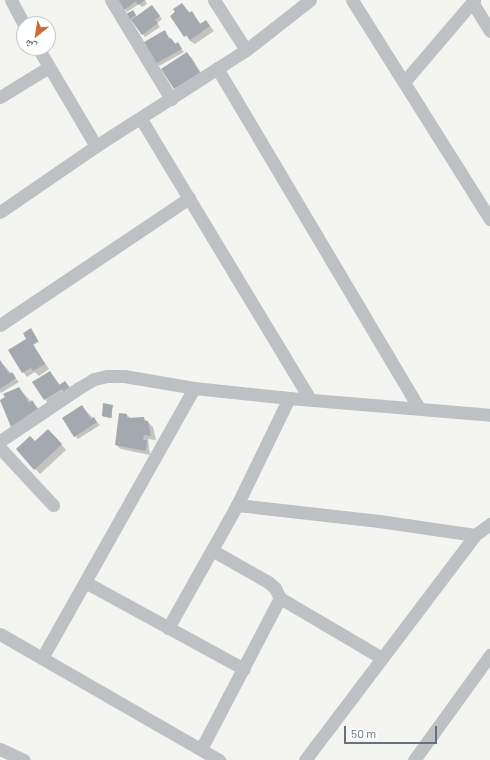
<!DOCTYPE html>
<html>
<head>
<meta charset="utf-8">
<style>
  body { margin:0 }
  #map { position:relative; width:490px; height:760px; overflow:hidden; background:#f4f4f1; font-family:Barlow,"Noto Naskh Arabic",sans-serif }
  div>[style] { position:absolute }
  .shadow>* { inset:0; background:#0003 }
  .building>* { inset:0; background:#a4a9af }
  .minor>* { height:13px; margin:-6.5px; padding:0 6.5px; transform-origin:6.5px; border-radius:6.5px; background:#bec1c4 }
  span { translate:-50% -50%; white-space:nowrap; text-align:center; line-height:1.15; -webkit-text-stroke:4px #fff; paint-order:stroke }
  .north { position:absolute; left:16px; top:16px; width:40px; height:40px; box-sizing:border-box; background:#fff; border:1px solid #c2c6cb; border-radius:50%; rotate:210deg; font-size:11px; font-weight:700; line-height:16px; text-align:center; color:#67717e }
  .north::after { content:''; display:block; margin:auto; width:14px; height:18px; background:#cb6e3a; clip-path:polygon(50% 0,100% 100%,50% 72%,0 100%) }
  .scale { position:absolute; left:344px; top:726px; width:93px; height:18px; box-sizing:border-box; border:2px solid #67717e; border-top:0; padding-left:5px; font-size:12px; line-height:14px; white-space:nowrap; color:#67717e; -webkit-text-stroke:3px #fff; paint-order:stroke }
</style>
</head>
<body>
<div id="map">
  <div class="shadow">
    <i style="clip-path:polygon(118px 0,145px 0,147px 4px,142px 7px,139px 4px,127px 12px)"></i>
    <i style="clip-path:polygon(182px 4px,201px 24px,206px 21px,214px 31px,195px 44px,190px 41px,171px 16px)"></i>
    <i style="clip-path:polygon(155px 10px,162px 19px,157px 23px,160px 27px,145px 37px,132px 20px,128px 20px,134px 12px,137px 17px)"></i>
    <i style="clip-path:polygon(164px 32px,184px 52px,159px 66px,148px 56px)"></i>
    <i style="clip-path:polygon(187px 54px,192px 58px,204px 78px,163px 69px)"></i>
    <i style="clip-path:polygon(32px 330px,39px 342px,33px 345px,49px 369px,39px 376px,35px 372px,27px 377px,23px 372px,28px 339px)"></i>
    <i style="clip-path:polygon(0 361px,19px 382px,1px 393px,0 391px)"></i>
    <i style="clip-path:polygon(50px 372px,60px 385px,71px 391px,48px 403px,33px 382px)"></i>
    <i style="clip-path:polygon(19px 388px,42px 414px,12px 426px,0 401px)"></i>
    <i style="clip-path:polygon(112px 406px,112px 418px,104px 417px,103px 416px)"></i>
    <i style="clip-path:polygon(82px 407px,100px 425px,78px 439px,75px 436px)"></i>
    <i style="clip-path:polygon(127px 415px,131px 419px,144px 418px,153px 427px,156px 440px,148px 439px,150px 455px,121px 449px,116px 445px)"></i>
    <i style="clip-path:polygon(53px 435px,66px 450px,40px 474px,17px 450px)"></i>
  </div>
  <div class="building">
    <i style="clip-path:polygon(117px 0,145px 0,138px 5px,136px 1px,124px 10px)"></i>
    <i style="clip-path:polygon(182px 3px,189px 13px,192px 11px,200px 24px,206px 20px,210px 26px,190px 40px,187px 35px,184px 37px,170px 16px,175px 12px,173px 9px)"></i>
    <i style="clip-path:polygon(152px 5px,160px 16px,155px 20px,158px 23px,142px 35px,131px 20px)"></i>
    <i style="clip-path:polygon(133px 10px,136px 15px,127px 21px,123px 16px)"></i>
    <i style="clip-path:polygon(165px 30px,169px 39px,171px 38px,175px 44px,178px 42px,182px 49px,155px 64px,144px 42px)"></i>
    <i style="clip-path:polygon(187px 52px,200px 73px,174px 89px,161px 69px)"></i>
    <i style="clip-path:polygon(31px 328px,38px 341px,33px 344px,45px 364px,33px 371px,31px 368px,22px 373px,8px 350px,26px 339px,23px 333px)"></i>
    <i style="clip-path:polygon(0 360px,9px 374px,12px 372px,16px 378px,0 389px)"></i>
    <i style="clip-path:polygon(50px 371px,59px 385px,65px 381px,71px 389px,65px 393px,62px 389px,44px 400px,32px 382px)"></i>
    <i style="clip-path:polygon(19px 387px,29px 403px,32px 400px,38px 409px,11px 427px,0 400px,5px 397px,3px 394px)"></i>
    <i style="clip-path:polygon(103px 403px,113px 405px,111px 418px,102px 416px)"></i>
    <i style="clip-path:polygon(82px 405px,91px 419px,94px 417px,97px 422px,74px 437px,62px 418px)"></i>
    <i style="clip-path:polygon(119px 413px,127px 414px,127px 418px,144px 417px,144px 421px,148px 421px,151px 436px,144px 435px,143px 440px,147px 440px,146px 451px,115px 445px)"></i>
    <i style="clip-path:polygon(48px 429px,62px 444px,34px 470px,16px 449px,30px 436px,35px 441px)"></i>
  </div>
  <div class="minor">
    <i style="left:11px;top:0;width:27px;rotate:62deg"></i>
    <i style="left:111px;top:0;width:116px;rotate:58.8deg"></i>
    <i style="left:214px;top:0;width:59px;rotate:57.4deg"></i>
    <i style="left:352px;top:0;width:259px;rotate:57.8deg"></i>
    <i style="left:472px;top:2px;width:34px;rotate:58deg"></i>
    <i style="left:38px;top:48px;width:114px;rotate:59.4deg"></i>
    <i style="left:217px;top:68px;width:394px;rotate:59.3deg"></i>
    <i style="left:404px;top:82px;width:108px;rotate:-49.5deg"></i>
    <i style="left:0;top:97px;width:57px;rotate:-31.5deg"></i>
    <i style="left:141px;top:119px;width:326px;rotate:58.9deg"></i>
    <i style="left:0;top:212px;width:116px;rotate:-34.5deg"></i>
    <i style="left:96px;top:146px;width:178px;rotate:-32.6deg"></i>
    <i style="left:246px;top:50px;width:81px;rotate:-38deg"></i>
    <i style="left:0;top:325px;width:228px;rotate:-33.9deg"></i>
    <i style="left:0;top:441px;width:95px;rotate:-33.9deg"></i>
    <i style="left:79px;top:388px;width:17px;rotate:-31deg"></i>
    <i style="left:94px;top:379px;width:13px;rotate:-13deg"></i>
    <i style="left:107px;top:376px;width:17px"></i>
    <i style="left:124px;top:376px;width:71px;rotate:9.7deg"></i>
    <i style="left:194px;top:388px;width:96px;rotate:6deg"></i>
    <i style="left:289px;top:398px;width:202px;rotate:4.8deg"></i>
    <i style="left:0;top:448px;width:78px;rotate:47.1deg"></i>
    <i style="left:237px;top:505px;width:143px;rotate:6.4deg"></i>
    <i style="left:379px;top:521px;width:97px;rotate:8.3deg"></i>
    <i style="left:85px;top:582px;width:181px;rotate:28.7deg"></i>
    <i style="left:280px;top:598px;width:118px;rotate:30.5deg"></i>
    <i style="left:168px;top:628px;width:141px;rotate:-60.7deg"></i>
    <i style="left:237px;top:505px;width:119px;rotate:-64.1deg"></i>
    <i style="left:0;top:634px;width:253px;rotate:29.9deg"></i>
    <i style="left:42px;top:658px;width:310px;rotate:-60.6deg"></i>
    <i style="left:0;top:749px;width:26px;rotate:25deg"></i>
    <i style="left:201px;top:749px;width:170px;rotate:-62.4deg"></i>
    <i style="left:280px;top:598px;width:11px;rotate:-117deg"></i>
    <i style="left:275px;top:588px;width:9px;rotate:-139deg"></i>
    <i style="left:268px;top:582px;width:64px;rotate:-150.3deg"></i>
    <i style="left:305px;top:760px;width:282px;rotate:-52.9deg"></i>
    <i style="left:475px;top:535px;width:19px;rotate:-36deg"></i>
    <i style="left:414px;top:760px;width:130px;rotate:-54.1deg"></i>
  </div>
  <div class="north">ش</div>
  <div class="scale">50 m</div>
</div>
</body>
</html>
